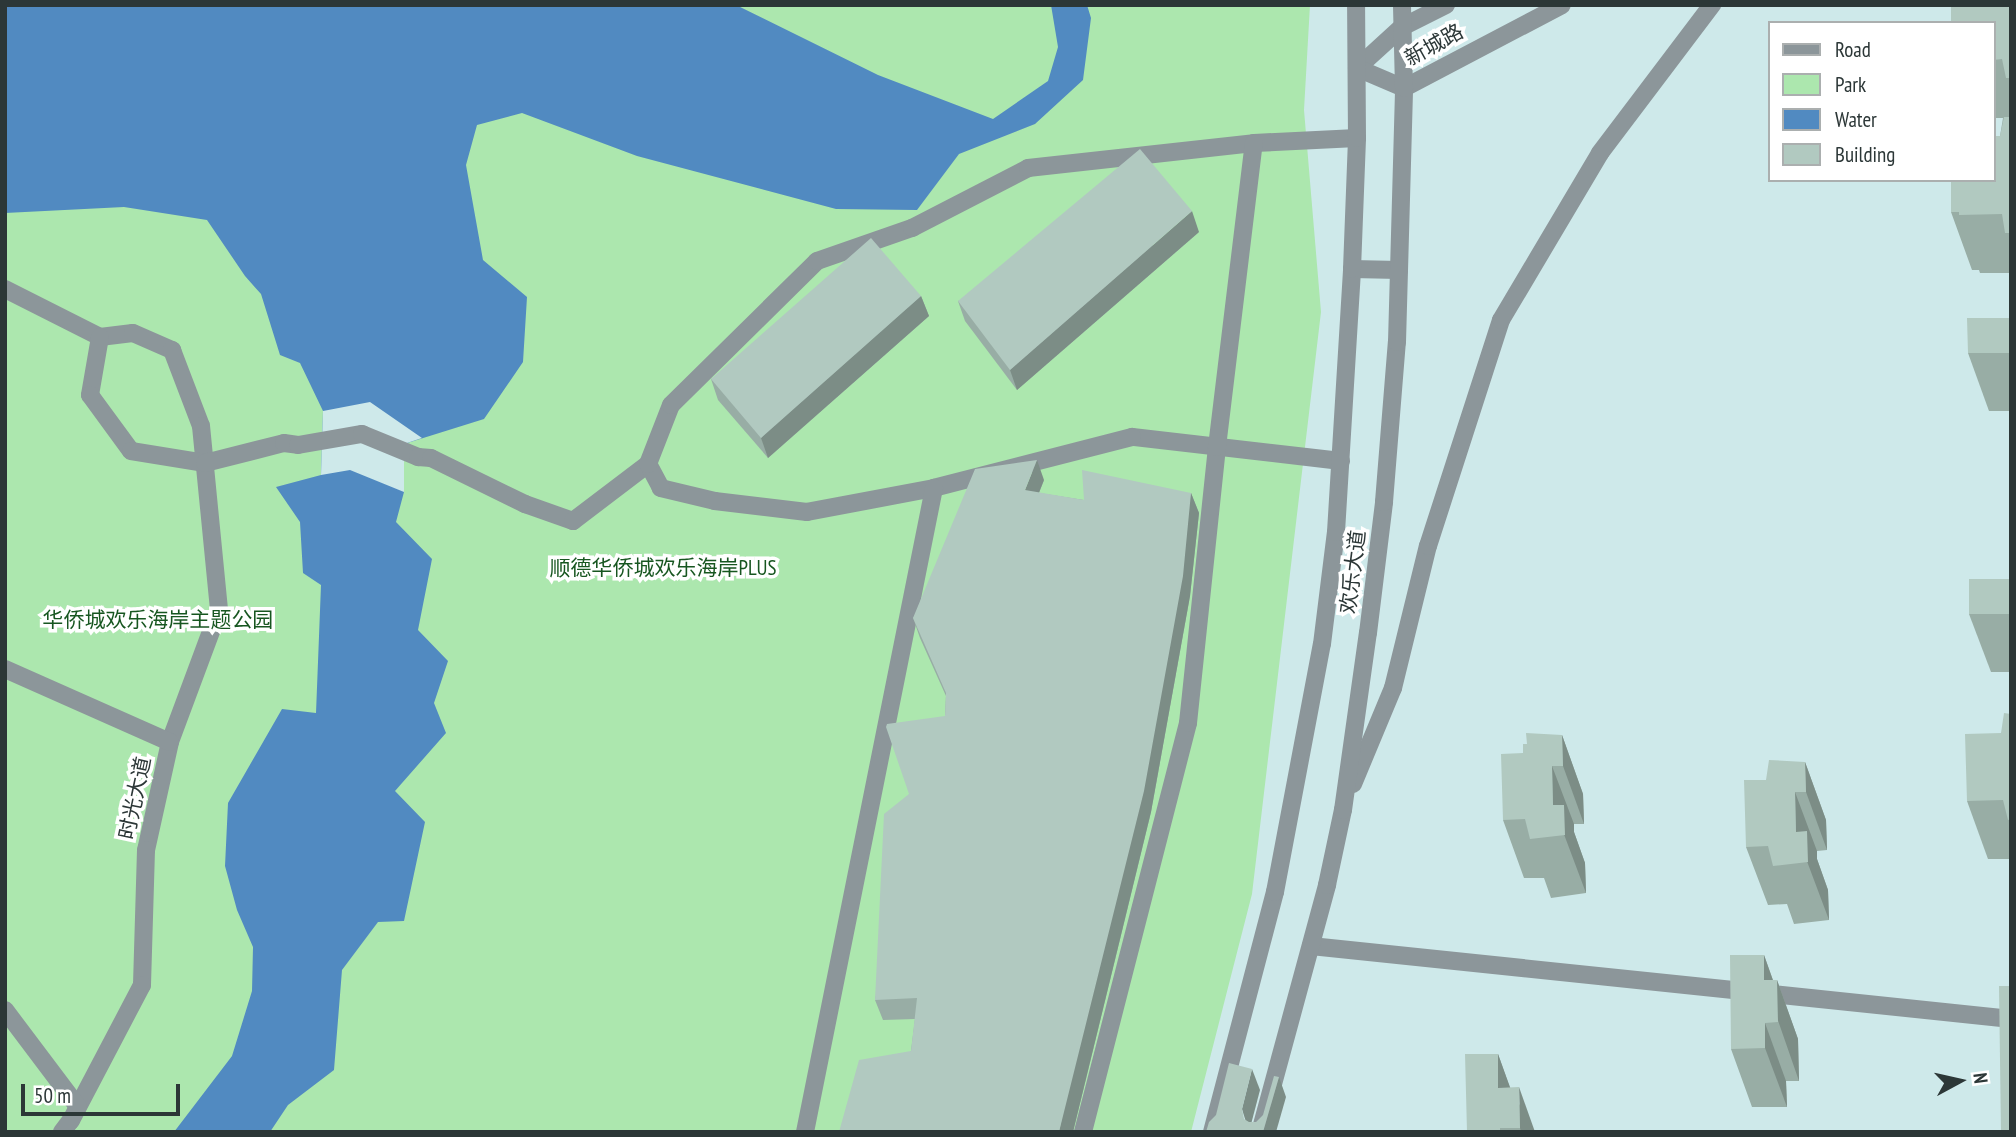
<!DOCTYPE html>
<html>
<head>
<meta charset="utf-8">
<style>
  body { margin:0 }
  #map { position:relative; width:2016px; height:1137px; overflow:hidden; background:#cee9ea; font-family:"PT Sans Narrow","Noto Sans SC",sans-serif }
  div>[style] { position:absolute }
  .green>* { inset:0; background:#ace7ae }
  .water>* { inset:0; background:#518ac1 }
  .pier>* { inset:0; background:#cee9ea }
  .minor>* { height:18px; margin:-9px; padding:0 9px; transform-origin:9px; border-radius:9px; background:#8c969a }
  .wall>* { inset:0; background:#98ada5 }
  .shaded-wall>* { inset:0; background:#7c8d86 }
  .building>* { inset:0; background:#b1c9c0 }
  span { translate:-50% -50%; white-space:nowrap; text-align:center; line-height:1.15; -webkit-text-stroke:7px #fff; paint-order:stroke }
  .street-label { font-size:21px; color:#2c3737 }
  .park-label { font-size:21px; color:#175620 }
  .frame { position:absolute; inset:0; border:7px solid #2c3737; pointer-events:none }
  .legend { position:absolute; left:1768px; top:21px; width:228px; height:161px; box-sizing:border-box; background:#fff; border:2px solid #abafaf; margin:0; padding:9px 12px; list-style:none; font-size:21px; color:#2c3737 }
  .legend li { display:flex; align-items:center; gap:14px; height:35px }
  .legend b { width:35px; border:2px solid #abafaf }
  .north { position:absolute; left:1925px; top:1046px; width:70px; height:70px; -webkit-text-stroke:5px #fff; paint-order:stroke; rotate:82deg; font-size:19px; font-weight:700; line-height:28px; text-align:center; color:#2c3737 }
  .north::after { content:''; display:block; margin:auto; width:24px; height:32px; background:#2c3737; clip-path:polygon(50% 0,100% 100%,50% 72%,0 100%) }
  .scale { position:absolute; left:21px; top:1084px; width:159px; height:32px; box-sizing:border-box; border:4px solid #2c3737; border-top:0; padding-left:9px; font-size:21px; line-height:24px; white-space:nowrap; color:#2c3737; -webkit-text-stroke:5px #fff; paint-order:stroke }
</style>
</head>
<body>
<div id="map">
  <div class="green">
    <i style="clip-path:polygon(5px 5px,1310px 5px,1304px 110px,1321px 312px,1252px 894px,1191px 1132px,5px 1132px)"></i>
  </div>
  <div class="water">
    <i style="clip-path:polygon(5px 5px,736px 5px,878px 75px,993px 119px,1048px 81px,1058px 47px,1051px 5px,1087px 5px,1091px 18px,1083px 80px,1035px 124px,959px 154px,917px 210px,836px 209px,637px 156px,522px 113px,477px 125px,466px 165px,483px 260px,527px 297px,523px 362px,484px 419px,404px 444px,404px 492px,396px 522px,432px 559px,418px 630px,448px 661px,434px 703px,446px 733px,395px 791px,425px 822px,404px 921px,378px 922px,342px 970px,334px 1070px,288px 1105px,270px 1132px,174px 1132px,232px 1056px,252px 991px,253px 947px,237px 910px,225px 866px,228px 803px,282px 709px,316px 713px,321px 585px,303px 573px,300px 522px,276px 487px,321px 475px,323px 411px,300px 363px,280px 355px,261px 294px,245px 276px,207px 220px,124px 207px,5px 213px)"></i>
  </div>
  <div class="pier">
    <i style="clip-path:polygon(370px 402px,422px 438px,404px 444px,404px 492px,350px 470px,321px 475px,323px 411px)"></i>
  </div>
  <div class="minor">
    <i style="left:1446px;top:5px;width:49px;rotate:153.4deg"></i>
    <i style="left:1402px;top:27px;width:61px;rotate:137.7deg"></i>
    <i style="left:1357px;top:68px;width:51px;rotate:23.1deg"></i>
    <i style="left:1404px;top:88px;width:178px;rotate:-27.7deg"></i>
    <i style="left:1352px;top:269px;width:47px;rotate:1.2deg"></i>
    <i style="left:5px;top:289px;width:106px;rotate:26.8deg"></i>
    <i style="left:100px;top:337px;width:33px;rotate:-7deg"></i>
    <i style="left:133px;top:333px;width:43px;rotate:23.6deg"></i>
    <i style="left:172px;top:350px;width:81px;rotate:69.1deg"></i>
    <i style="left:201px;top:426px;width:185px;rotate:84.4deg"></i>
    <i style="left:219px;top:610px;width:141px;rotate:110.4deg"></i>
    <i style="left:170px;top:742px;width:111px;rotate:102.5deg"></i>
    <i style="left:146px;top:850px;width:135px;rotate:91.7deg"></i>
    <i style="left:142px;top:985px;width:153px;rotate:117.7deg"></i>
    <i style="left:71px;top:1120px;width:15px;rotate:127deg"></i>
    <i style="left:100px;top:337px;width:59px;rotate:99.8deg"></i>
    <i style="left:90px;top:395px;width:69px;rotate:53.8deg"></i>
    <i style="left:131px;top:451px;width:75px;rotate:9.2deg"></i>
    <i style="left:205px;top:463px;width:81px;rotate:-14.2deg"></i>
    <i style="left:284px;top:443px;width:14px;rotate:8deg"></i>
    <i style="left:298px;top:445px;width:65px;rotate:-9.8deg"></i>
    <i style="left:362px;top:434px;width:61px;rotate:22.3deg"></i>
    <i style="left:418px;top:457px;width:13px;rotate:4deg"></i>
    <i style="left:431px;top:458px;width:105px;rotate:26.1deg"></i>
    <i style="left:525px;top:504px;width:51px;rotate:19.5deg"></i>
    <i style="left:573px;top:521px;width:94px;rotate:-37.2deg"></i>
    <i style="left:1341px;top:461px;width:210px;rotate:-173.4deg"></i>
    <i style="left:1132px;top:437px;width:204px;rotate:165.6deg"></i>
    <i style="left:934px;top:488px;width:129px;rotate:169.3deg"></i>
    <i style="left:807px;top:512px;width:93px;rotate:-173.2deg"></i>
    <i style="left:715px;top:501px;width:56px;rotate:-166.5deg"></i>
    <i style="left:661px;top:488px;width:27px;rotate:-118deg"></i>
    <i style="left:648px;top:464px;width:63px;rotate:-68.7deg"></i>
    <i style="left:671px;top:405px;width:205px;rotate:-44.6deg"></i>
    <i style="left:817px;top:261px;width:101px;rotate:-19.2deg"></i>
    <i style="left:912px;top:228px;width:131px;rotate:-27.3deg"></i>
    <i style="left:1028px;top:168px;width:227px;rotate:-6.3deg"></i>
    <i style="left:1254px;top:143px;width:103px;rotate:-2.8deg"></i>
    <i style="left:5px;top:669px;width:180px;rotate:23.9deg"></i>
    <i style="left:1353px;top:784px;width:104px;rotate:-67.4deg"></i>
    <i style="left:1393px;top:688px;width:146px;rotate:-76.2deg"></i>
    <i style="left:1428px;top:546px;width:237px;rotate:-72.1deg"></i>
    <i style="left:1501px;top:320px;width:194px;rotate:-59.3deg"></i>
    <i style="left:1600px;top:153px;width:186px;rotate:-52.9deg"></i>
    <i style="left:1311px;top:946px;width:704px;rotate:5.95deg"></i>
    <i style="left:5px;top:1010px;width:121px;rotate:53deg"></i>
    <i style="left:805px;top:1132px;width:657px;rotate:-78.67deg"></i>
    <i style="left:1083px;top:1132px;width:422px;rotate:-75.6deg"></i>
    <i style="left:1188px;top:723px;width:278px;rotate:-84deg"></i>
    <i style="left:1217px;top:447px;width:306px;rotate:-83.1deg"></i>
    <i style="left:1212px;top:1132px;width:248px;rotate:-75.3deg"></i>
    <i style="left:1275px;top:892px;width:252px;rotate:-79.3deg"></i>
    <i style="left:1322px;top:644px;width:113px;rotate:-82.9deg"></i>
    <i style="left:1336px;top:532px;width:263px;rotate:-86.5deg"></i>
    <i style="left:1352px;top:269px;width:131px;rotate:-87.8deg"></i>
    <i style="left:1357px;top:138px;width:133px;rotate:-90.4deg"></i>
    <i style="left:1260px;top:1132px;width:256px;rotate:-74.8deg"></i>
    <i style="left:1327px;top:885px;width:77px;rotate:-78deg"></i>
    <i style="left:1343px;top:810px;width:179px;rotate:-82deg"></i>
    <i style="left:1368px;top:633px;width:132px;rotate:-83deg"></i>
    <i style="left:1384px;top:502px;width:161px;rotate:-85.4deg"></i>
    <i style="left:1397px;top:342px;width:254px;rotate:-88.4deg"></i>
    <i style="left:1404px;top:88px;width:83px;rotate:-91.4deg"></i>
  </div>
  <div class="wall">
    <i style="clip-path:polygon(2011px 5px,2011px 273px,1980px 273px,1979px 270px,1972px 270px,1951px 212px,2000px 136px,2003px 118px,1993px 118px,1993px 23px)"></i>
    <i style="clip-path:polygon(1199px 232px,1017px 390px,965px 321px,958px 301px)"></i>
    <i style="clip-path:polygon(921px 296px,929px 316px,768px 458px,718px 400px,711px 379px)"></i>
    <i style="clip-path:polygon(2011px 318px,2011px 411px,1989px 411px,1968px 353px)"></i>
    <i style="clip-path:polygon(1044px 480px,1039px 493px,1084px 500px,1191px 493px,1199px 513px,1190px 596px,1151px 812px,1073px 1132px,839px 1132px,911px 1051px,915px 1019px,883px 1020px,875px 1000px,909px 794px,945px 716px,946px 696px,920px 638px,913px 618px)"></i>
    <i style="clip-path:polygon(2011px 579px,2011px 672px,1991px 672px,1969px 614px)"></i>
    <i style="clip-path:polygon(2011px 714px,2011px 859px,1988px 859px,1967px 801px)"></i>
    <i style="clip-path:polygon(1562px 735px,1583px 794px,1584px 824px,1574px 824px,1574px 832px,1585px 863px,1586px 893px,1551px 898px,1544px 878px,1524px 878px,1503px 820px,1523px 753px,1527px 744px)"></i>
    <i style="clip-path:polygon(1805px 762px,1826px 820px,1827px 850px,1817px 851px,1817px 859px,1828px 890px,1829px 920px,1794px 924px,1787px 904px,1768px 905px,1746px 847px,1766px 780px)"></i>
    <i style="clip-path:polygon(1764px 955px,1773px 980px,1777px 980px,1798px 1039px,1799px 1081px,1786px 1081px,1787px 1107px,1752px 1107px,1731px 1049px)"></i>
    <i style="clip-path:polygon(1498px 1054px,1510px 1088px,1535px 1132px,1467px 1132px)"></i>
  </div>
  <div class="shaded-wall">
    <i style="clip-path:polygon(1192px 211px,1199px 232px,1017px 390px,1010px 370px)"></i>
    <i style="clip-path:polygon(921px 296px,929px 316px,768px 458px,761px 438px)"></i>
    <i style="clip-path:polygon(1037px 460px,1044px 480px,1032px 510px,1025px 490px)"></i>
    <i style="clip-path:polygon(1191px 493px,1199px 513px,1190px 596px,1151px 812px,1073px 1132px,1059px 1132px)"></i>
    <i style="clip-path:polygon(1562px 735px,1583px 794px,1584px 824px,1563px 766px)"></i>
    <i style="clip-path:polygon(1805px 762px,1826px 820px,1827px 850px,1806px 792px)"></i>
    <i style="clip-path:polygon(1552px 766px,1574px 824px,1574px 832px,1585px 863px,1586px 893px,1553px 805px)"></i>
    <i style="clip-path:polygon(1795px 792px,1817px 851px,1817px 859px,1828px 890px,1829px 920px,1796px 832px)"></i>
    <i style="clip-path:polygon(1764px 955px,1777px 992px,1777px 980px,1798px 1039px,1799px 1081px,1764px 980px)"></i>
    <i style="clip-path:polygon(1765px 1023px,1786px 1081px,1787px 1107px,1765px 1048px)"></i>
    <i style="clip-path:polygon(1498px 1054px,1519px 1112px,1498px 1088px)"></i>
    <i style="clip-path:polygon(1252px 1069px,1260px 1090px,1249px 1132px,1242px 1109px)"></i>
    <i style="clip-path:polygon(1279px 1077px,1286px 1097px,1276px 1132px,1263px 1132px)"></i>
    <i style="clip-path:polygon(1519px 1087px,1535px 1132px,1521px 1132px,1520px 1128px)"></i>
  </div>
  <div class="building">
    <i style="clip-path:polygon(1951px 5px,2011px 5px,2011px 78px,2006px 78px,2002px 59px,1993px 60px,1993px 23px,1951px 23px)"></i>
    <i style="clip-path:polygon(2004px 117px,2011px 117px,2011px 233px,2005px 233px,2002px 214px,1959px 215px,1959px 212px,1951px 212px,1951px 180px,1993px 180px,1993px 136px,2000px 136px)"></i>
    <i style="clip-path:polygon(1140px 149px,1192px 211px,1010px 370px,958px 301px)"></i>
    <i style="clip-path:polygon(871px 238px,921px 296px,761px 438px,711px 379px)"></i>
    <i style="clip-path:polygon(1967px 318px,2011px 318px,2011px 353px,1968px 353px)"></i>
    <i style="clip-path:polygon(1037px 460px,1025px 490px,1084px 500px,1082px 470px,1191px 493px,1183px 576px,1144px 791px,1059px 1132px,839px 1132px,859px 1060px,911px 1051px,917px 998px,875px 1000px,884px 814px,909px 794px,886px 727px,887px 724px,945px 716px,946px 693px,913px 618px,975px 469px)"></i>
    <i style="clip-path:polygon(1969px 579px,2011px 579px,2011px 614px,1969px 614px)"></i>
    <i style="clip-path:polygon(2004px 713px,2011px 714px,2011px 819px,2008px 820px,2003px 800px,1967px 801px,1965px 734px,2001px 733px)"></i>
    <i style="clip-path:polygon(1526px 733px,1562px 735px,1563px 766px,1552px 766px,1553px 805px,1564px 805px,1565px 835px,1530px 839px,1525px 819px,1503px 820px,1501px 754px,1523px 753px,1523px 744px,1527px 744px)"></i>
    <i style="clip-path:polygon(1769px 760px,1805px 762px,1806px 792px,1795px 792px,1796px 832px,1807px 831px,1808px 862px,1773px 866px,1768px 846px,1746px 847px,1744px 780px,1766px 780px)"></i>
    <i style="clip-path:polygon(1730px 955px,1764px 955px,1764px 980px,1777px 980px,1778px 1022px,1765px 1023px,1765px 1048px,1731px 1049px)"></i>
    <i style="clip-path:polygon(1999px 986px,2011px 986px,2011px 1132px,2001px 1132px)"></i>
    <i style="clip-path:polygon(1465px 1054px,1498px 1054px,1498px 1088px,1519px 1087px,1520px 1128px,1500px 1128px,1500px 1132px,1467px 1132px)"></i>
    <i style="clip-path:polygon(1229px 1063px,1252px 1069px,1242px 1109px,1244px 1119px,1249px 1122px,1256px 1122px,1263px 1115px,1274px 1076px,1279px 1077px,1263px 1132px,1206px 1132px,1209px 1122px,1216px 1115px)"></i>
  </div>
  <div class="street-label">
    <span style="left:1434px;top:45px;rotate:-29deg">新城路</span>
    <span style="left:1353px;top:572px;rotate:-83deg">欢乐大道</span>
    <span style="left:135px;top:798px;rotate:-78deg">时光大道</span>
  </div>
  <div class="park-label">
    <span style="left:663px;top:568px">顺德华侨城欢乐海岸PLUS</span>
    <span style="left:158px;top:620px">华侨城欢乐海岸主题公园</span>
  </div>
  <div class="frame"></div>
  <ul class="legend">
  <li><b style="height:9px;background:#8c969a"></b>Road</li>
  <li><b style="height:19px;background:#ace7ae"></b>Park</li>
  <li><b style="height:19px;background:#518ac1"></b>Water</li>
  <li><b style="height:19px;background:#b1c9c0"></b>Building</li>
  </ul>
  <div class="north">N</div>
  <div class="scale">50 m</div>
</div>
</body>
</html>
